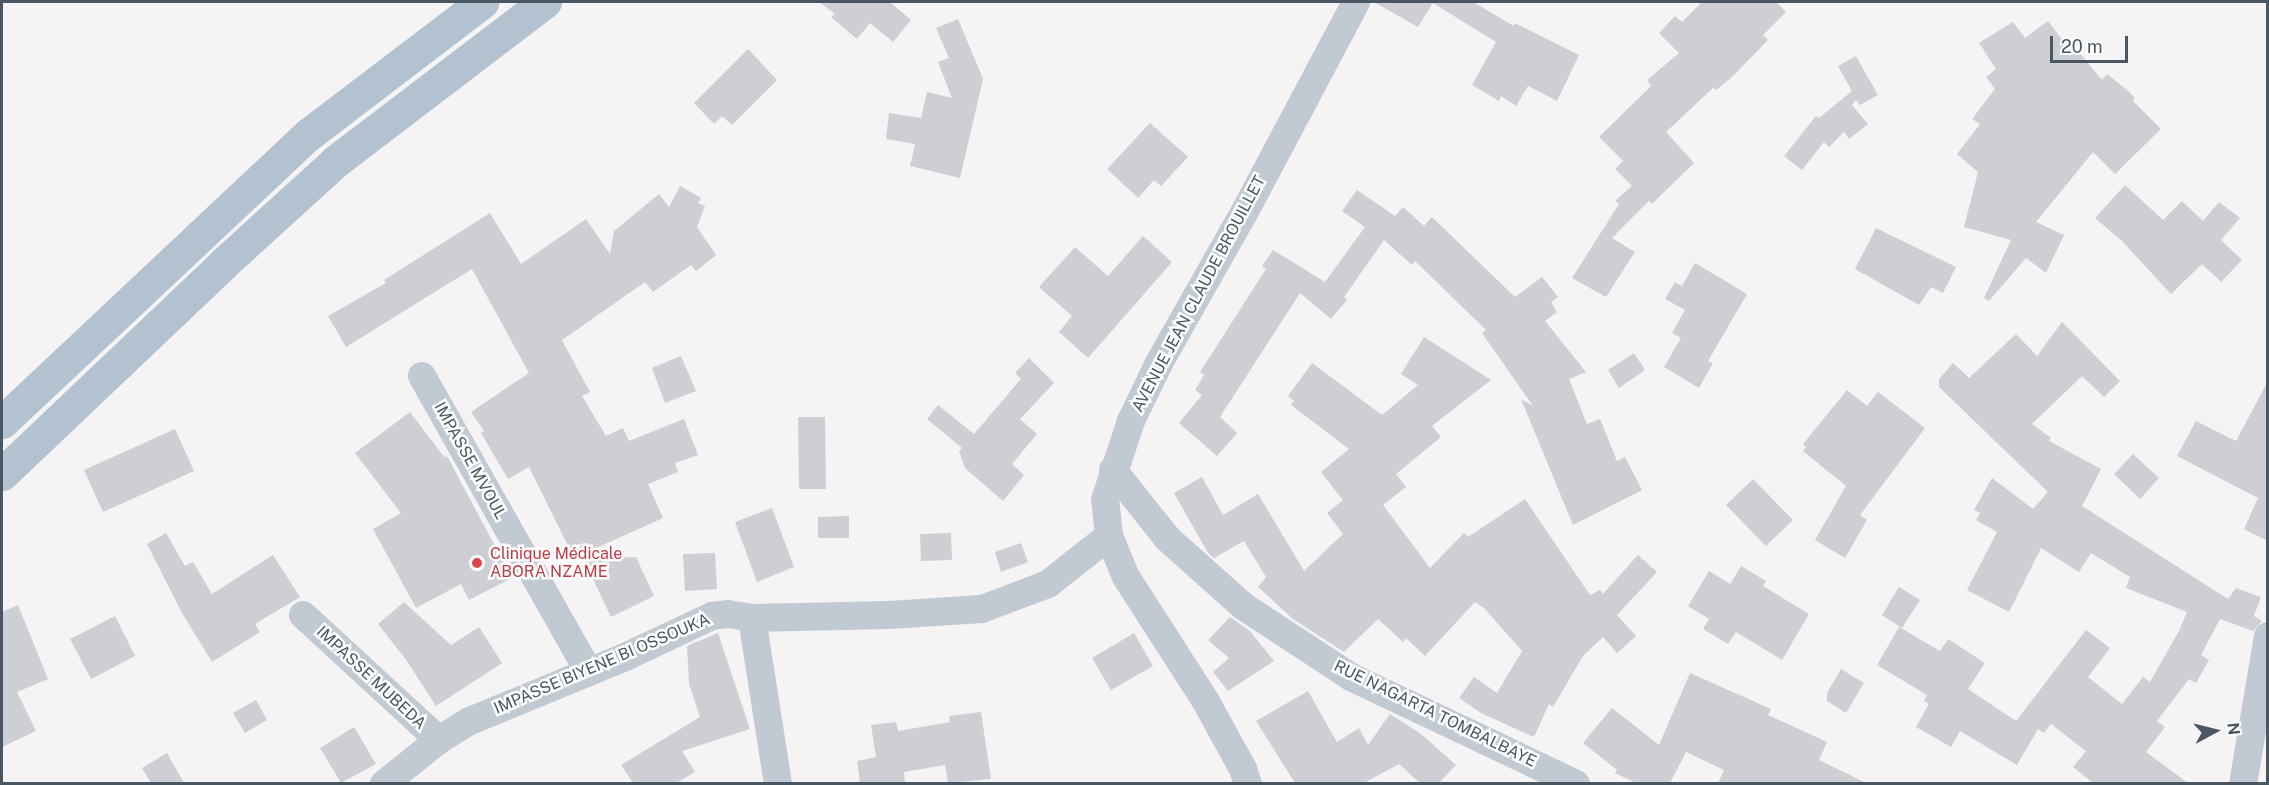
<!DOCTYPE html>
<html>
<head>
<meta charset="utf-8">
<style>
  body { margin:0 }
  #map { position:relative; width:2269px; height:785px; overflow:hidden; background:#f5f3f3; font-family:"Public Sans",sans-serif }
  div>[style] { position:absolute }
  .building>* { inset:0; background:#cdcfd5 }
  .minor>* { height:28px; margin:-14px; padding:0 14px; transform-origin:14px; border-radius:14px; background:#c1cad2 }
  .primary>* { height:33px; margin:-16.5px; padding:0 16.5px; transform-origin:16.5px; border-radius:16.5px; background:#b3c2d1 }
  .dots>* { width:16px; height:16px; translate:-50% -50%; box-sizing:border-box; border:3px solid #fff; border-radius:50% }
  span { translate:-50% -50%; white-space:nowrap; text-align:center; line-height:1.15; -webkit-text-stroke:5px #fff; paint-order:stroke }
  .street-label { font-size:16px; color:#4a5661 }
  .health-label { font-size:16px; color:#be3a42 }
  .left { translate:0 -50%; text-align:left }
  .frame { position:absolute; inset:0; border:3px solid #4a5661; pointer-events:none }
  .north { position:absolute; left:2185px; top:701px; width:60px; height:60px; -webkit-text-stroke:4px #fff; paint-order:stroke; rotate:83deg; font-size:16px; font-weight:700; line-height:24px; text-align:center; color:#4a5661 }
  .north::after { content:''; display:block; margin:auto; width:21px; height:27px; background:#4a5661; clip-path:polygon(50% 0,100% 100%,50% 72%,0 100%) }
  .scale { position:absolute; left:2050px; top:36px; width:78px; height:27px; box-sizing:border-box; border:3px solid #4a5661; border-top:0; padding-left:8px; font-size:18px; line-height:21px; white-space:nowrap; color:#4a5661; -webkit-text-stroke:4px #fff; paint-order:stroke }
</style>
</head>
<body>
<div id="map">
  <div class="building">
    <i style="clip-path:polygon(819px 2px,890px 2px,911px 20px,893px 42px,870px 23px,857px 39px,831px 17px,835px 14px)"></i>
    <i style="clip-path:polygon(1374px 2px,1473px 2px,1514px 26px,1515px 23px,1579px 55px,1557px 101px,1528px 86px,1516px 106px,1501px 96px,1499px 101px,1472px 85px,1496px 42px,1433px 3px,1418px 27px)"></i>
    <i style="clip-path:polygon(1702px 2px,1776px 2px,1786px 12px,1763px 35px,1768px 40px,1732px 77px,1716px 90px,1713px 88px,1666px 132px,1694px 163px,1652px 204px,1649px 201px,1612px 238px,1635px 252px,1606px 297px,1572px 278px,1619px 204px,1615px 201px,1632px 186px,1615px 169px,1623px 161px,1599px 137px,1651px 86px,1647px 80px,1679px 53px,1659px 33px,1675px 16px,1682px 22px)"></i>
    <i style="clip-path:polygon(958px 19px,983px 79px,960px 178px,910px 166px,915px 144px,886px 139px,889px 113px,921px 118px,927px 92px,952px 98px,938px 62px,949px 58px,936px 28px)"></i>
    <i style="clip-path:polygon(2048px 21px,2070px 50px,2074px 46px,2102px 80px,2107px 74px,2126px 89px,2135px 98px,2133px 101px,2161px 129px,2115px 174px,2093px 152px,2036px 222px,2064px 235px,2046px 273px,2026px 258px,1989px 301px,1984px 298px,2011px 240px,1964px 227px,1978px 172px,1957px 154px,1980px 124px,1972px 119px,1995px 89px,1986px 77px,1996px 69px,1979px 43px,2013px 22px,2025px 38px)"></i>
    <i style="clip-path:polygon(748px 49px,777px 80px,732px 125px,722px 116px,714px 124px,694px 103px)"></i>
    <i style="clip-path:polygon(1856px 56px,1878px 95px,1860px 105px,1856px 100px,1852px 105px,1868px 124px,1849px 139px,1844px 132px,1829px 147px,1824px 142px,1802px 170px,1784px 156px,1816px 116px,1819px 118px,1852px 91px,1838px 66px)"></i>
    <i style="clip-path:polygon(1150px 123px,1188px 157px,1161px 186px,1154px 180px,1138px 198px,1107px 169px)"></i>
    <i style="clip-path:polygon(2125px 185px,2163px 220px,2182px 201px,2203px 221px,2219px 202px,2240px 218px,2221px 240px,2242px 260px,2221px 282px,2202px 264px,2171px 294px,2122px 241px,2095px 218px)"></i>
    <i style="clip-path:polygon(680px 186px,701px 198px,698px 203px,705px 206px,697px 227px,716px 255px,696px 271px,691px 265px,653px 292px,645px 282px,562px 340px,590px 392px,582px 396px,606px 436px,623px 428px,629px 441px,684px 419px,698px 455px,675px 463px,678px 472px,648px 484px,663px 518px,574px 558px,529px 467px,508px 479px,481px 433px,484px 431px,471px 412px,529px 373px,472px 269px,346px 347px,328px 316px,386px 283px,384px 280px,490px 213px,521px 264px,586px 219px,610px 254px,614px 231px,659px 194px,669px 207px)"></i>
    <i style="clip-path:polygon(1357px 190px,1395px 216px,1403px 207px,1424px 226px,1432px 217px,1515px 297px,1542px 277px,1558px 297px,1551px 302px,1557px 312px,1545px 321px,1586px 372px,1569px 379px,1587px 424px,1600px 419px,1617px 461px,1625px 457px,1642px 490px,1573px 525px,1521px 399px,1533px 406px,1482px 333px,1486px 330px,1415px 261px,1412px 265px,1384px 240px,1344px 297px,1347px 300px,1331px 319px,1300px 293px,1220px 417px,1237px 433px,1217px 456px,1179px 423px,1202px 395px,1195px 390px,1204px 375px,1200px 372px,1266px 269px,1262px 266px,1273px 250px,1325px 282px,1365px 227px,1342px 211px)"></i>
    <i style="clip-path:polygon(1876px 228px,1956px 267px,1943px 293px,1931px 287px,1919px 305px,1855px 269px)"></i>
    <i style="clip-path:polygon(1143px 236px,1172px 262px,1088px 358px,1059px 332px,1072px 316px,1039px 287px,1075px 247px,1108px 276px)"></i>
    <i style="clip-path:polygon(1695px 263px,1747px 294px,1708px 361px,1713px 363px,1699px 388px,1664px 367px,1681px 338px,1672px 333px,1685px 310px,1665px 299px,1675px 282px,1682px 286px)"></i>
    <i style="clip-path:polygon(2062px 322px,2120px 381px,2104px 397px,2082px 376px,2032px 424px,2051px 438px,2049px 441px,2101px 469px,2082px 506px,2228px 599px,2236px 588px,2261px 597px,2254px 616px,2262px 621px,2253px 631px,2220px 619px,2201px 655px,2209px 660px,2196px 683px,2189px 679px,2157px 721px,2165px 727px,2146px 752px,2188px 783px,2093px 783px,2073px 767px,2086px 751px,2051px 724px,2044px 733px,2038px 729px,2017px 765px,1960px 731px,1951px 747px,1916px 727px,1929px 704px,1924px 701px,1927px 695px,1877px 665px,1899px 627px,1940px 651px,1948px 639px,1985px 663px,1968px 689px,2016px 721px,2086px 630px,2110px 648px,2088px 677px,2122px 704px,2143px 677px,2150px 682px,2179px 631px,2187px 612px,2126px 588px,2130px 577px,2091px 553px,2079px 572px,2041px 548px,2009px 612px,1967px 590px,1997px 532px,1976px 520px,1980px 513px,1974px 510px,1992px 478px,2033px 509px,2048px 492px,1939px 387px,1939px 379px,1953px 363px,1969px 378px,2016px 334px,2037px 356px)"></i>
    <i style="clip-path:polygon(1424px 337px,1491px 380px,1432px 426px,1441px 437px,1396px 474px,1406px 487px,1383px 505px,1430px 568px,1464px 533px,1468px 537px,1525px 499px,1590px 595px,1600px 590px,1603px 594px,1638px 555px,1657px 572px,1617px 615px,1636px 636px,1617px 653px,1603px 637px,1583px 656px,1553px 707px,1549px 704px,1534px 737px,1481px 713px,1459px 698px,1474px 677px,1497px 693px,1522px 651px,1484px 608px,1475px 602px,1425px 656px,1406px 638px,1403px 642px,1378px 619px,1344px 652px,1293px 619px,1258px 587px,1266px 577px,1244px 541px,1214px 558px,1208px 553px,1174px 493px,1202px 477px,1223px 515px,1258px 494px,1304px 571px,1343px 534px,1327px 513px,1343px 500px,1321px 472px,1349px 449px,1291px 405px,1294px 401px,1288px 396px,1312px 363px,1382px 415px,1418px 385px,1401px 374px)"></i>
    <i style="clip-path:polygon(1634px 353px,1645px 370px,1619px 388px,1608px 370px)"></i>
    <i style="clip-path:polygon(681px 356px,696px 391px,665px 403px,652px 368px)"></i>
    <i style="clip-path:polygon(1029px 358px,1054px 383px,1020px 419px,1037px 434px,1012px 464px,1024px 475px,1003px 501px,965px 468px,959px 451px,962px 448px,927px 419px,938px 405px,974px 434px,1021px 379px,1015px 373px)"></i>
    <i style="clip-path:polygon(2268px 381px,2268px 541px,2244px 529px,2258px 498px,2177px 456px,2196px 421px,2236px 441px)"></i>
    <i style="clip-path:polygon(1847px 390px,1867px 406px,1878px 392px,1925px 428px,1860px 515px,1867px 520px,1845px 558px,1815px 540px,1846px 486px,1803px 451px,1806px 447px,1803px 444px)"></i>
    <i style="clip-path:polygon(410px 412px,445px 458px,447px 456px,512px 578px,469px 600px,461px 584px,416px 608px,373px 529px,401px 513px,355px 453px)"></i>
    <i style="clip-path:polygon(798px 417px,825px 417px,826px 489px,799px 489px)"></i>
    <i style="clip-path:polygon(175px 429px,194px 471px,103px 512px,84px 470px)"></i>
    <i style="clip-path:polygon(2133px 454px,2159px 478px,2140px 499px,2114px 474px)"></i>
    <i style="clip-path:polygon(1753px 479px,1793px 520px,1766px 546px,1726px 505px)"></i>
    <i style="clip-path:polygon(772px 508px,794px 567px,757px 582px,735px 522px)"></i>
    <i style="clip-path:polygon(849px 516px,849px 538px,818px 538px,818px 517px)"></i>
    <i style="clip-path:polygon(166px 533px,185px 566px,193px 562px,212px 594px,273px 555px,300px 597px,255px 624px,260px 632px,212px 662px,182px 613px,147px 544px)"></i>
    <i style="clip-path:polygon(951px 533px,952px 560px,921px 561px,920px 534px)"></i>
    <i style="clip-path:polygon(1021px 543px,1028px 562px,1001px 572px,995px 552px)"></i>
    <i style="clip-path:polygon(715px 553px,717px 589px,685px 591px,683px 554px)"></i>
    <i style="clip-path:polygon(636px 557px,654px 596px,611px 617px,584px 560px)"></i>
    <i style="clip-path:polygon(1741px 566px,1766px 581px,1763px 586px,1809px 614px,1782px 660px,1736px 632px,1728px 644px,1703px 629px,1709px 619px,1688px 606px,1709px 571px,1730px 584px)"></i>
    <i style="clip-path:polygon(1899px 587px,1920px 600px,1902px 628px,1882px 615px)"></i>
    <i style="clip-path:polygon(404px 602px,451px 645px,479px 627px,502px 663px,436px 706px,407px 661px,378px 624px)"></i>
    <i style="clip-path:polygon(18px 605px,48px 679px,17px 692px,36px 731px,2px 747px,2px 612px)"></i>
    <i style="clip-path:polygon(115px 616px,135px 656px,91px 679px,70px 639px)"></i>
    <i style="clip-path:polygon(1230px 617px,1250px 631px,1274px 661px,1228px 691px,1213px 672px,1229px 658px,1208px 640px)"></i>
    <i style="clip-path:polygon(718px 633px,750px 729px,682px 751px,695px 772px,676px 783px,633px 783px,621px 765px,700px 717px,689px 684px,687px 646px)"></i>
    <i style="clip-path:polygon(1134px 633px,1153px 666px,1111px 690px,1092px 658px)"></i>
    <i style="clip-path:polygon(1841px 669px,1864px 683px,1846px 713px,1827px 701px,1827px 693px)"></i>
    <i style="clip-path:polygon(1690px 673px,1771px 709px,1768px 715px,1827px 742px,1819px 760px,1866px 783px,1718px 783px,1724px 770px,1686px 752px,1670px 783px,1636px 783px,1615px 773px,1617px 770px,1583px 743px,1612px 708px,1659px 745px)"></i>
    <i style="clip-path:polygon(1308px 691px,1337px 742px,1359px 728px,1368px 745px,1390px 714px,1421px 734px,1456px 765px,1439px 783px,1420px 783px,1399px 764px,1364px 783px,1295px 783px,1256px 721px)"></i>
    <i style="clip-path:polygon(256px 700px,267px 720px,245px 733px,233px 713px)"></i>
    <i style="clip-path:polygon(981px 712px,991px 779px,948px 783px,945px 765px,904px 772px,905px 783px,860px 783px,857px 761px,876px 757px,871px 725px,896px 722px,898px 731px,950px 722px,949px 716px)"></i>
    <i style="clip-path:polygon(354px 727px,376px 764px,341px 783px,320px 748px)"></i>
    <i style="clip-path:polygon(167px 753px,184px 783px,151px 783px,142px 768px)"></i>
  </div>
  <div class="minor">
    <i style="left:422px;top:376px;width:340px;rotate:60.6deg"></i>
    <i style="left:1113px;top:470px;width:87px;rotate:51.5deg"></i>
    <i style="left:1167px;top:538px;width:102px;rotate:41.8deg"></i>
    <i style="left:1243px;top:606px;width:129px;rotate:33.3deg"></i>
    <i style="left:1351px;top:677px;width:249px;rotate:25.4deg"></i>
    <i style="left:303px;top:615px;width:185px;rotate:42.6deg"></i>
    <i style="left:752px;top:618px;width:168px;rotate:81.1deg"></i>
    <i style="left:384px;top:784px;width:70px;rotate:-38.7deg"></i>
    <i style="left:439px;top:740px;width:36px;rotate:-32deg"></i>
    <i style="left:470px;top:721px;width:168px;rotate:-22.4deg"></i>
    <i style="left:625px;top:657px;width:96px;rotate:-25.2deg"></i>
    <i style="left:712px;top:616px;width:16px;rotate:-7deg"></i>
    <i style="left:728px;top:614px;width:24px;rotate:9deg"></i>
    <i style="left:752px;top:618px;width:137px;rotate:-1.3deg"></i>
    <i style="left:889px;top:615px;width:93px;rotate:-3.7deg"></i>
    <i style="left:982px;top:609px;width:71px;rotate:-20.7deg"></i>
    <i style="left:1048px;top:584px;width:78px;rotate:-38.2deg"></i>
    <i style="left:1248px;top:784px;width:16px;rotate:-108deg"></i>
    <i style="left:1243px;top:769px;width:79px;rotate:-118.8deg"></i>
    <i style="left:1205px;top:700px;width:146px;rotate:-122.7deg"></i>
    <i style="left:1126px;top:577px;width:44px;rotate:-112.5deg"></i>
    <i style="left:1109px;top:536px;width:36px;rotate:-96deg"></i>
    <i style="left:1105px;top:500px;width:83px;rotate:-71.8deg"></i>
    <i style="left:1131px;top:421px;width:64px;rotate:-64.2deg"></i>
    <i style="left:1159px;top:363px;width:172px;rotate:-60.5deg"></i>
    <i style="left:1244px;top:213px;width:239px;rotate:-62deg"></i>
    <i style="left:2243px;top:784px;width:150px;rotate:-80.4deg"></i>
  </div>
  <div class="primary">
    <i style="left:2px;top:422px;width:421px;rotate:-43.2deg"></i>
    <i style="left:309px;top:134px;width:218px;rotate:-37.3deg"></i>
    <i style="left:2px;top:474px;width:306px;rotate:-43.5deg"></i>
    <i style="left:224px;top:263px;width:151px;rotate:-42.3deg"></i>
    <i style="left:336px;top:161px;width:263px;rotate:-37.3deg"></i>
  </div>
  <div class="dots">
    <i style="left:477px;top:563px;background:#e0444e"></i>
  </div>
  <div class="street-label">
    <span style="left:1199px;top:294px;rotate:-62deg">AVENUE JEAN CLAUDE BROUILLET</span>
    <span style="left:470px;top:461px;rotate:61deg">IMPASSE MVOUL</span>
    <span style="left:602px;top:664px;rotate:-23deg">IMPASSE BIYENE BI OSSOUKA</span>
    <span style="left:371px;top:678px;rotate:43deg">IMPASSE MUBEDA</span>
    <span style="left:1435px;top:714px;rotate:26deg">RUE NAGARTA TOMBALBAYE</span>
  </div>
  <div class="health-label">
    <span class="left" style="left:490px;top:563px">Clinique Médicale<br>ABORA NZAME</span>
  </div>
  <div class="frame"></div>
  <div class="north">N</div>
  <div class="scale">20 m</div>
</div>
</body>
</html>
